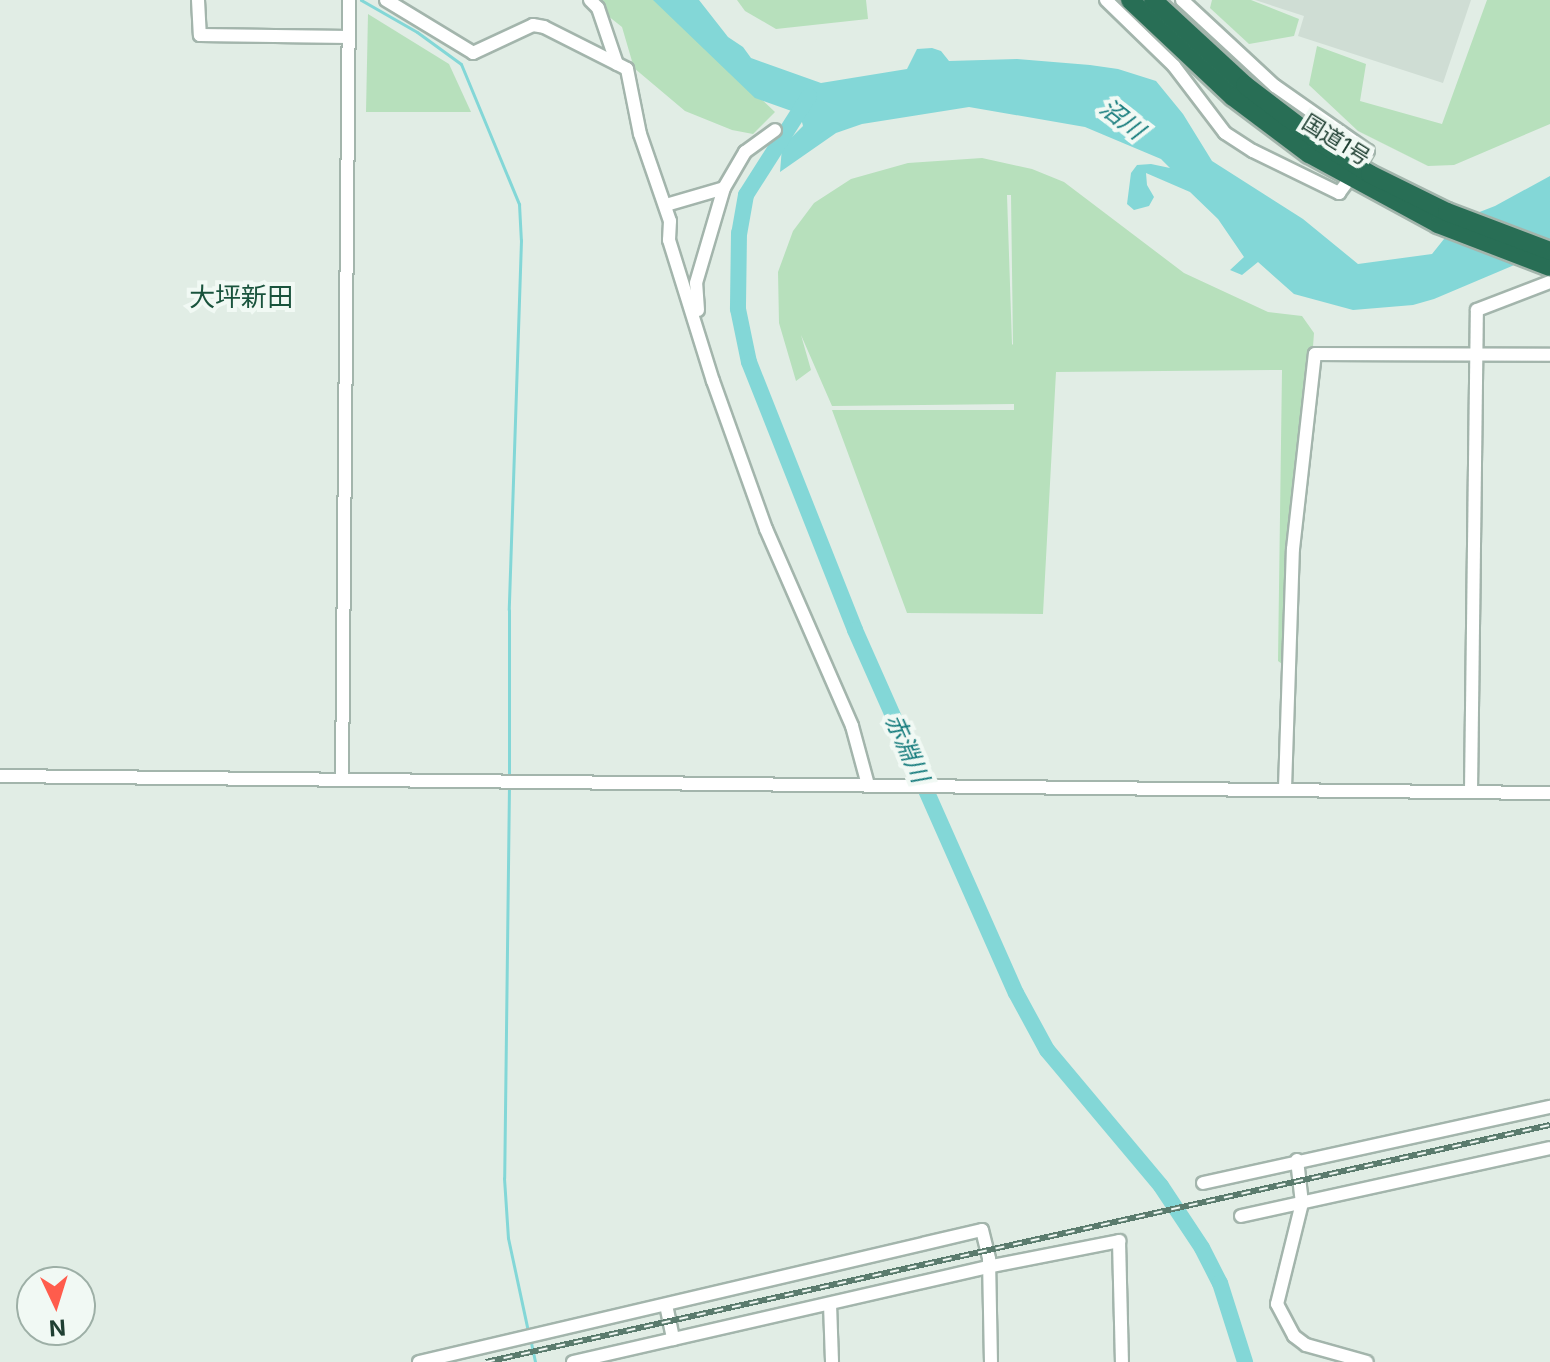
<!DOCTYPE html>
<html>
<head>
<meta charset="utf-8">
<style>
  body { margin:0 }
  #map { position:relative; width:1550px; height:1362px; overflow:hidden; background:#e1ede5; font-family:Inter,"Noto Sans JP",sans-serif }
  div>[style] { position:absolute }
  .built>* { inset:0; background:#cfddd4 }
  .green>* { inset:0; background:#b7e0bc }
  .water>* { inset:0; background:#83d7d7 }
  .stream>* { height:3px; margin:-1.5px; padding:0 1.5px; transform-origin:1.5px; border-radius:1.5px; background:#83d7d7 }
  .river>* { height:16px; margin:-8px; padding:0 8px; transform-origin:8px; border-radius:8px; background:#83d7d7 }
  .roads { filter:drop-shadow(2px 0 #a3b5ac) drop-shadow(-2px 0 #a3b5ac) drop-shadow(0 2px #a3b5ac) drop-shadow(0 -2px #a3b5ac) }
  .minor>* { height:12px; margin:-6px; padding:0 6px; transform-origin:6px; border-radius:6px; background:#fff }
  .highway>* { height:18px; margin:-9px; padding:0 9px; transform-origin:9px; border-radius:9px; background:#286e55 }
  .rail>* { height:6px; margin-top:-3px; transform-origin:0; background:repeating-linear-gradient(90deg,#f1f9f4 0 9px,#5a7b6d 0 18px); box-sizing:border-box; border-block:2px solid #5a7b6d }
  span { translate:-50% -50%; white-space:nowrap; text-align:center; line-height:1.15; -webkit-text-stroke:8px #f1f9f4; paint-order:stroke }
  .street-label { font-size:22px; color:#1f3f32 }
  .water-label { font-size:24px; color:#137a7b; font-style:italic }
  .quarter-label { font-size:26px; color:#19533c }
  .north { position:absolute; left:16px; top:1266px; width:80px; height:80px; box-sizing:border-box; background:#f1f9f4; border:2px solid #9dafa6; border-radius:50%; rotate:176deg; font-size:22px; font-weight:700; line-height:32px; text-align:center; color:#1f3f32 }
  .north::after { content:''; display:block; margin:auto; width:28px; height:36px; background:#ff5c4c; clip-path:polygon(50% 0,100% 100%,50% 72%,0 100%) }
</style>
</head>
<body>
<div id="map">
  <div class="built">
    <i style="clip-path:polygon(1255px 0,1471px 0,1443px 83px,1298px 36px,1304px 16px)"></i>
  </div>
  <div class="green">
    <i style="clip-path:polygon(588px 0,655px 0,775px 112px,753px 134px,732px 130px,685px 111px,634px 68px,622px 27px)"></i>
    <i style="clip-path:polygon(737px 0,866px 0,868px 19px,776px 29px,745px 11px)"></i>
    <i style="clip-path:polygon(1212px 0,1251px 0,1299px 19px,1294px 36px,1249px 44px,1210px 8px)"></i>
    <i style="clip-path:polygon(1487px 0,1550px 0,1550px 124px,1454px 165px,1428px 166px,1358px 131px,1309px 85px,1317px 46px,1366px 64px,1360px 101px,1442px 124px)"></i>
    <i style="clip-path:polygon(368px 14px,449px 64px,471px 112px,366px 112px)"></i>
    <i style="clip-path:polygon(evenodd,982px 158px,1032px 169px,1064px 182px,1184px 273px,1268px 312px,1302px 316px,1314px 333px,1289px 669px,1278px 661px,1282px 370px,1056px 372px,1043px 614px,907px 613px,832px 410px,1014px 410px,1014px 404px,832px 406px,801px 335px,811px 370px,796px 381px,779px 323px,778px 272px,793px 231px,814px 203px,851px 179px,908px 163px,982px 158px,1007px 195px,1011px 195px,1013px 345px,1012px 344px,1007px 195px)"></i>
  </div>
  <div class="water">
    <i style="clip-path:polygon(653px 0,699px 0,728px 37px,743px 47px,751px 58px,821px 83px,907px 69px,917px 49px,932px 48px,941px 51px,949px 61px,1017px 59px,1090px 65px,1118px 69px,1156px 81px,1183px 114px,1212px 161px,1303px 219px,1358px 264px,1432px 254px,1452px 229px,1451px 223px,1495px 206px,1550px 176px,1550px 245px,1512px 266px,1434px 299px,1413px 305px,1353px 310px,1294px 294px,1258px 262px,1242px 275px,1230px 270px,1244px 257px,1218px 219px,1190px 192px,1146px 173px,1147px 185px,1154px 197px,1149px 206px,1134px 210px,1127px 204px,1131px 173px,1137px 165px,1151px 164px,1170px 168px,1161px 159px,1085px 127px,969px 107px,862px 124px,836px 133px,780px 172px,782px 147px,803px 126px,800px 114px,755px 98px)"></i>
  </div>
  <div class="stream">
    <i style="left:361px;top:0;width:64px;rotate:29.7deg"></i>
    <i style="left:417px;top:32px;width:54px;rotate:36deg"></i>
    <i style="left:461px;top:64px;width:152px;rotate:67.5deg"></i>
    <i style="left:519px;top:204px;width:36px;rotate:87deg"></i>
    <i style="left:521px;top:240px;width:370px;rotate:91.9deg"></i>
    <i style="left:509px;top:610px;width:167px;rotate:90deg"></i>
    <i style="left:509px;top:785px;width:393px;rotate:90.7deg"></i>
    <i style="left:504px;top:1178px;width:60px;rotate:86.2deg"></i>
    <i style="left:508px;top:1238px;width:95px;rotate:77.9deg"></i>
    <i style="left:530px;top:1338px;width:25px;rotate:78deg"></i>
  </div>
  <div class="river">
    <i style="left:809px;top:96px;width:117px;rotate:122.5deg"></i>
    <i style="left:746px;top:195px;width:39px;rotate:100deg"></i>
    <i style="left:739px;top:233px;width:76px;rotate:90.8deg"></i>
    <i style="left:738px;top:309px;width:54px;rotate:78.3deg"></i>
    <i style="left:749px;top:362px;width:288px;rotate:68.4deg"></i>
    <i style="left:855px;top:630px;width:397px;rotate:66.1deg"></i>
    <i style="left:1016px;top:993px;width:65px;rotate:61.5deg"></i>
    <i style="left:1047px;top:1050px;width:177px;rotate:50deg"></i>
    <i style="left:1161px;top:1186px;width:74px;rotate:56.5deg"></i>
    <i style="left:1202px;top:1248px;width:39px;rotate:63deg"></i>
    <i style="left:1220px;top:1283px;width:83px;rotate:72.4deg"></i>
  </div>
  <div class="roads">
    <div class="minor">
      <i style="left:198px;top:0;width:35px;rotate:87deg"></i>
      <i style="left:200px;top:35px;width:149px;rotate:0.8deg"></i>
      <i style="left:386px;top:0;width:102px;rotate:31.3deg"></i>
      <i style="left:473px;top:53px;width:66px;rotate:-25deg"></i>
      <i style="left:533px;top:25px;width:11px;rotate:10deg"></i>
      <i style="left:544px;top:27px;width:93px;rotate:26.8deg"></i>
      <i style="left:627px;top:69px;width:66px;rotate:78.7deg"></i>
      <i style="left:640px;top:134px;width:92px;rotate:71deg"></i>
      <i style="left:670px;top:221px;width:19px;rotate:93deg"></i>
      <i style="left:669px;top:240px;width:148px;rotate:72.7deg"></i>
      <i style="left:713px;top:381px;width:157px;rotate:70.3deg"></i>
      <i style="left:766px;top:529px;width:215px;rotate:66.4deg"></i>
      <i style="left:852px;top:726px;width:61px;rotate:74.8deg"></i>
      <i style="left:590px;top:0;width:11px;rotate:45deg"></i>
      <i style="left:598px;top:8px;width:59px;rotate:71.3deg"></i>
      <i style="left:1106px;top:0;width:95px;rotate:44.1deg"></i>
      <i style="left:1174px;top:66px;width:84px;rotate:52.7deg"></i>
      <i style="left:1225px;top:133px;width:33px;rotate:33deg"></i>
      <i style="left:1253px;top:151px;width:96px;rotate:26deg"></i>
      <i style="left:1339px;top:193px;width:10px;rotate:-53deg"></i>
      <i style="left:1182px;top:0;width:127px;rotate:42.8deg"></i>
      <i style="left:1275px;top:86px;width:113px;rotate:35deg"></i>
      <i style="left:1368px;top:151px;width:12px;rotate:121deg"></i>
      <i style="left:666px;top:205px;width:60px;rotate:-16.3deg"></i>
      <i style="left:698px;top:310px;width:27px;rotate:-94deg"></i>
      <i style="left:696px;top:283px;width:99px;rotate:-73.6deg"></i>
      <i style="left:724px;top:188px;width:42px;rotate:-59.7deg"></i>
      <i style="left:745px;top:152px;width:37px;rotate:-36deg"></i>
      <i style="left:0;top:776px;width:1550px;rotate:0.63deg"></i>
      <i style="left:342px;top:780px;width:780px;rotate:-89.49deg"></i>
      <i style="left:1285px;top:788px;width:239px;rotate:-88.1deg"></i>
      <i style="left:1293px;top:549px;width:196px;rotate:-83.6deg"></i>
      <i style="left:1315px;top:354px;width:235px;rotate:0.2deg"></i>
      <i style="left:1471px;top:791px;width:481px;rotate:-89.3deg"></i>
      <i style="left:1477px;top:310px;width:78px;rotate:-21deg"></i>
      <i style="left:1297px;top:1160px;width:43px;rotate:83.4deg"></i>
      <i style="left:1302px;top:1203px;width:104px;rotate:103.9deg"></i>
      <i style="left:1277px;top:1304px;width:36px;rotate:62deg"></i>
      <i style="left:1294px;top:1336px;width:15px;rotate:37deg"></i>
      <i style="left:1306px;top:1345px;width:63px;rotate:15.6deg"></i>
      <i style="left:1203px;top:1183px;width:355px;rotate:-12.4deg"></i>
      <i style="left:1241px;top:1216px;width:316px;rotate:-12.4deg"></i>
      <i style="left:830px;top:1304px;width:58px;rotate:88deg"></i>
      <i style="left:666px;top:1305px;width:35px;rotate:78deg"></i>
      <i style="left:419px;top:1362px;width:578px;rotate:-13.2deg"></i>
      <i style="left:982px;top:1230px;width:30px;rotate:76deg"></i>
      <i style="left:989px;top:1259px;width:103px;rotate:88.9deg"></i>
      <i style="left:573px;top:1362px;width:425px;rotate:-12.9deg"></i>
      <i style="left:987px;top:1267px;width:135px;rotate:-11.1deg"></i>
      <i style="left:1119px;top:1241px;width:121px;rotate:88.6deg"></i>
    </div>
    <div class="highway">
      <i style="left:1130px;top:0;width:141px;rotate:43.3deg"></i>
      <i style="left:1233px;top:97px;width:95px;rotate:36.9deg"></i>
      <i style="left:1309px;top:154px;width:147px;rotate:28.5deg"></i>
      <i style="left:1438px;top:224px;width:120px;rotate:21deg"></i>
      <i style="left:1153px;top:0;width:125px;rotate:42.7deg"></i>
      <i style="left:1245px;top:85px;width:96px;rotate:37.3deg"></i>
      <i style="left:1321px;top:143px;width:58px;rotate:32.3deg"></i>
      <i style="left:1370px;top:174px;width:86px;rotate:26.3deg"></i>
      <i style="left:1447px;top:212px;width:110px;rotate:20.7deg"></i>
    </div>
  </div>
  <div class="rail">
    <i style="left:486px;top:1362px;width:1090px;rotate:-12.56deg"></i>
  </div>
  <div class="street-label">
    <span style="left:1336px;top:140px;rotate:32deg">国道1号</span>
  </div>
  <div class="water-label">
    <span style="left:1122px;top:119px;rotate:38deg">沼川</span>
    <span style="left:907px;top:748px;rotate:66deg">赤淵川</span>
  </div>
  <div class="quarter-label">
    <span style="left:241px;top:297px">大坪新田</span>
  </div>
  <div class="north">N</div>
</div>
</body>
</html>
